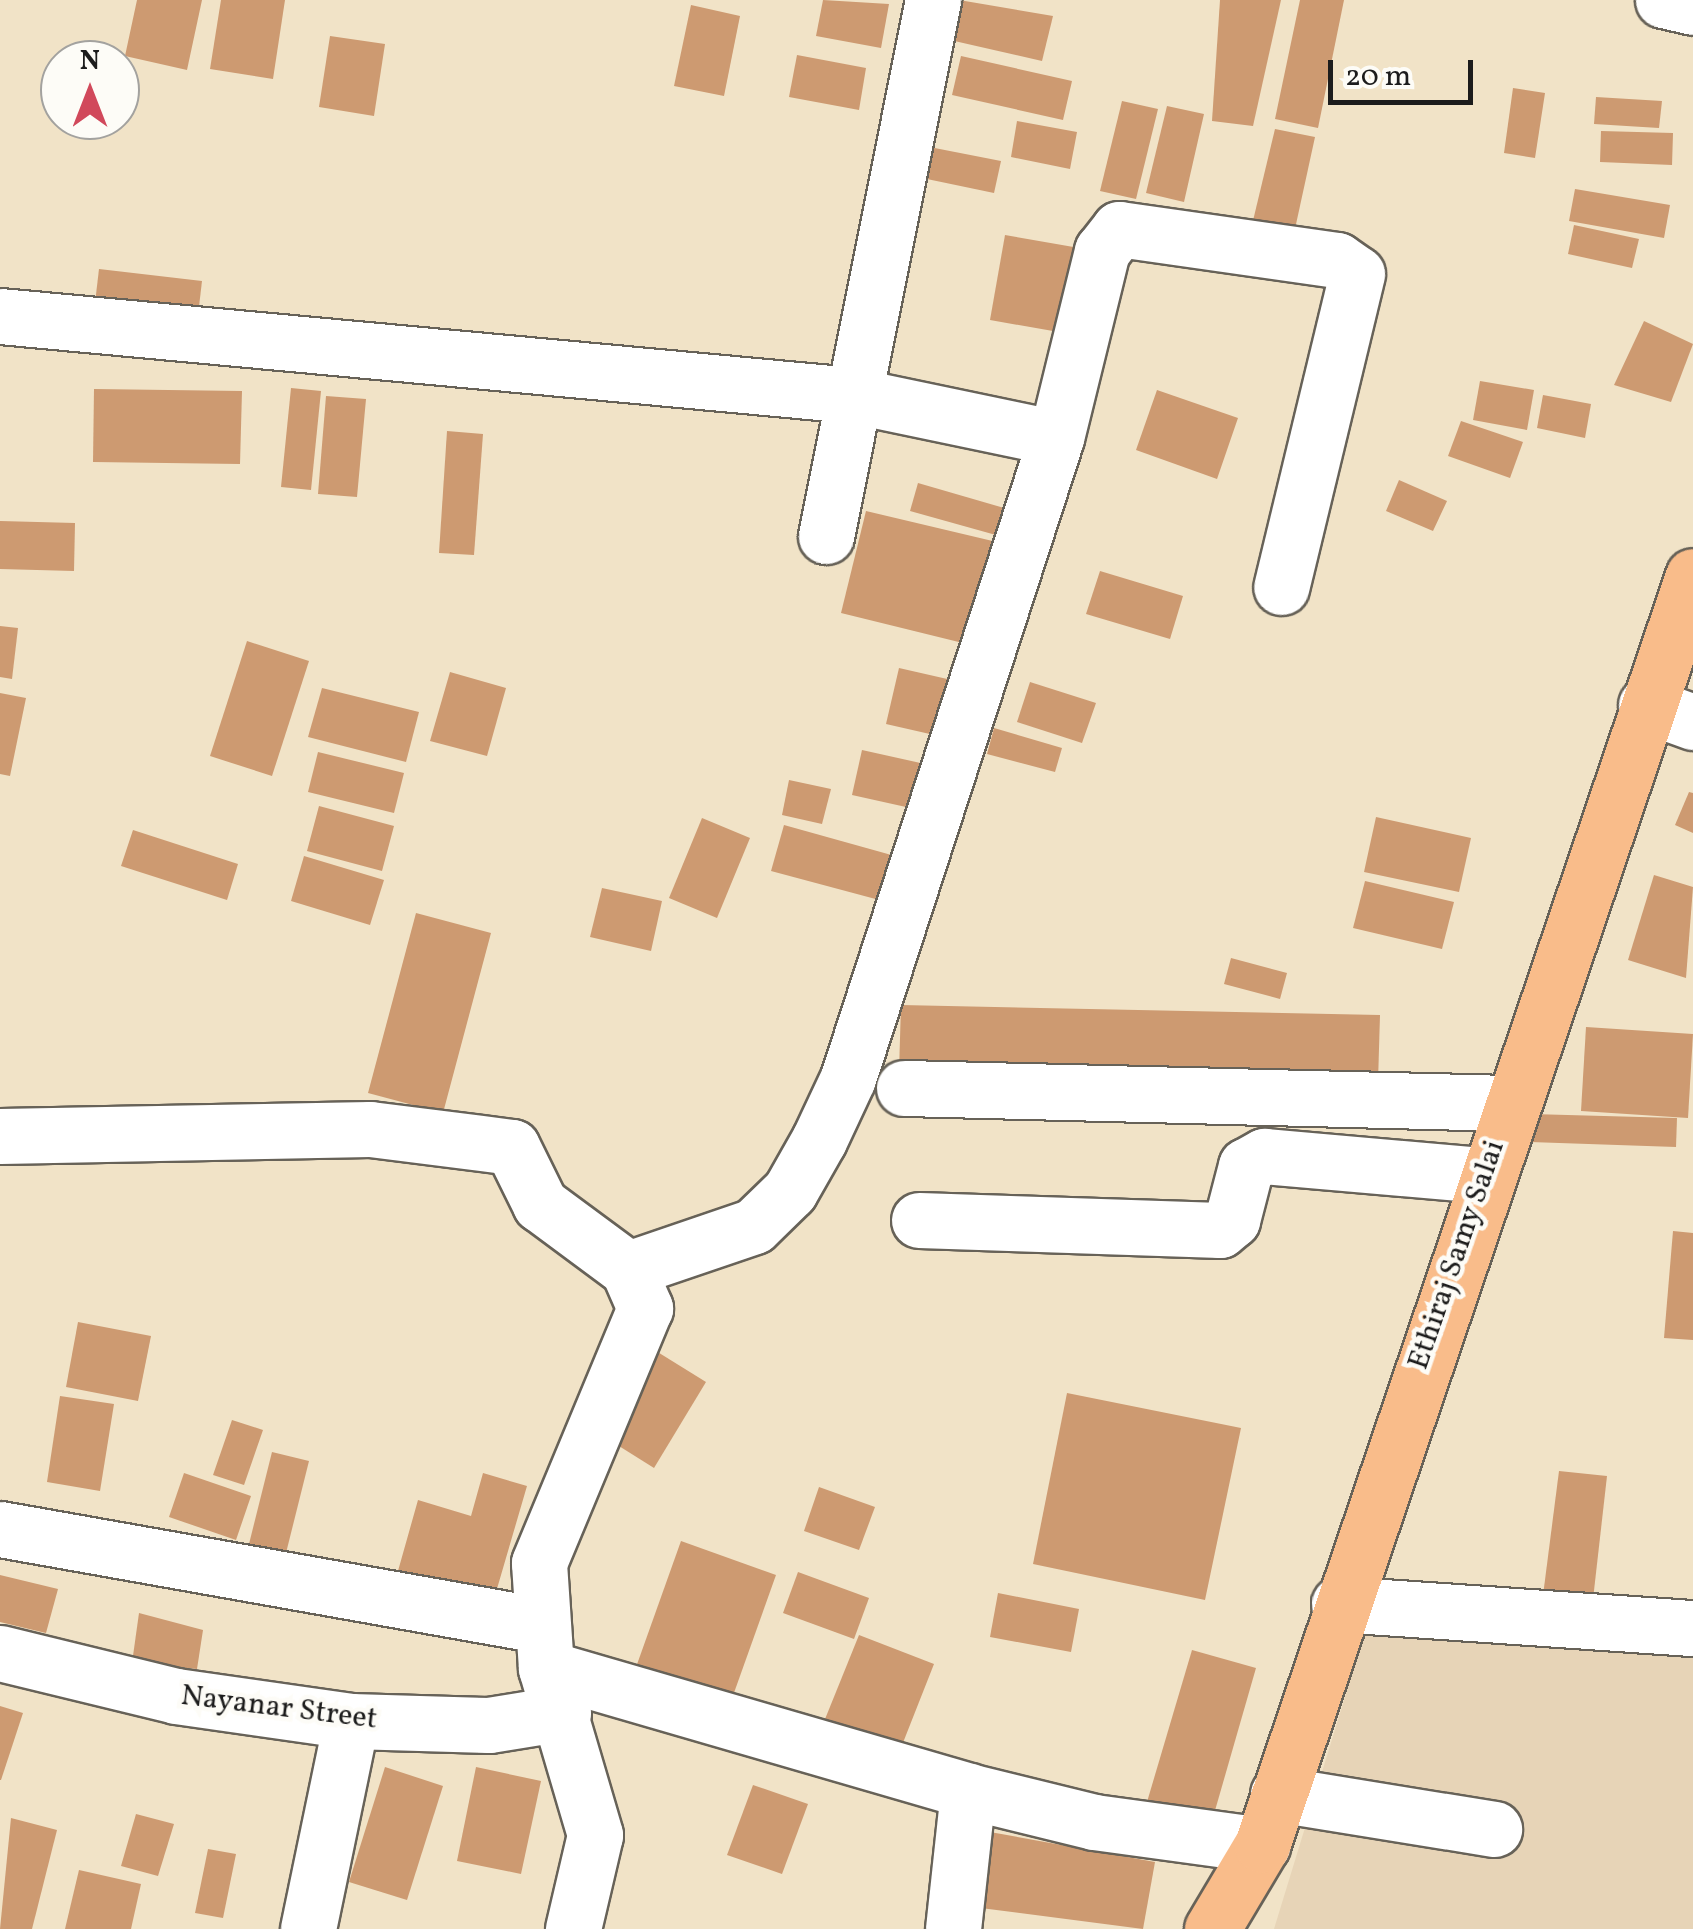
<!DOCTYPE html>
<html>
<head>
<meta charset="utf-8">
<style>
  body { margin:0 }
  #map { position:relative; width:1693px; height:1929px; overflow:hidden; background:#f1e3c7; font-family:Vollkorn,serif }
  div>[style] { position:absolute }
  .built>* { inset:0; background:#e7d4b7 }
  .building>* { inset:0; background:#cd9a71 }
  .roads { filter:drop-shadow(2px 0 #676258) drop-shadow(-2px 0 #676258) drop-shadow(0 2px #676258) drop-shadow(0 -2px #676258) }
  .minor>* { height:55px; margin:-27.5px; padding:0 27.5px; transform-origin:27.5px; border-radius:27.5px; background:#fff }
  .major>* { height:55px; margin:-27.5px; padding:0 27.5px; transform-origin:27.5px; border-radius:27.5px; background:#f9bc8a }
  span { translate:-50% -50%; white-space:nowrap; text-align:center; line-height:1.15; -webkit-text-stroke:9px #fdfcf7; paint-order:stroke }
  .street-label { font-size:30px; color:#1c1c1c }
  .north { position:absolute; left:40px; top:40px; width:100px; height:100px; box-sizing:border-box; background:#fdfcf7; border:2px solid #a3a29f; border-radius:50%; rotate:0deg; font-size:28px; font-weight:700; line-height:40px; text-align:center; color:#1c1c1c }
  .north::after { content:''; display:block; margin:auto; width:35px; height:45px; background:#d1495b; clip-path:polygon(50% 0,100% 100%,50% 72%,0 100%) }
  .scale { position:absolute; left:1328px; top:60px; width:145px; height:45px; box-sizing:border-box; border:5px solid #1c1c1c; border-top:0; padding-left:12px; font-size:30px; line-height:35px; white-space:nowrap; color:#1c1c1c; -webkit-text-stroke:8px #fdfcf7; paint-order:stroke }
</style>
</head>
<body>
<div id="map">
  <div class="built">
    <i style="clip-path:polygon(1367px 1625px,1693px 1650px,1693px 1929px,1274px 1929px)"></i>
  </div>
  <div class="building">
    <i style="clip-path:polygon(137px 0,202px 0,187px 70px,125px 56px)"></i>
    <i style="clip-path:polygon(221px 0,285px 0,273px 79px,210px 69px)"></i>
    <i style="clip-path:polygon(823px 0,889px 4px,881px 48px,816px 36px)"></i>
    <i style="clip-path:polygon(959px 0,1053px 16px,1042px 61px,950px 40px)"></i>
    <i style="clip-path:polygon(1220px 0,1281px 0,1253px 126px,1212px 121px)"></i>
    <i style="clip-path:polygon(1300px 0,1344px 0,1318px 128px,1275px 119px)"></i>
    <i style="clip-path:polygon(691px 5px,740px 16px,724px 96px,674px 86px)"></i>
    <i style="clip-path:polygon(330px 36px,385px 44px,374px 116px,319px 107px)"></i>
    <i style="clip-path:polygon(797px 55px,866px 68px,859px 110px,789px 97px)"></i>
    <i style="clip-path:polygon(961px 56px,1072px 81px,1063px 120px,952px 95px)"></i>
    <i style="clip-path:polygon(1513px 88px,1545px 93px,1535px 158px,1504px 153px)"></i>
    <i style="clip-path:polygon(1596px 97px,1662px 101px,1659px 128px,1594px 124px)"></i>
    <i style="clip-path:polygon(1122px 101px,1158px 109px,1136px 199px,1100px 191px)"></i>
    <i style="clip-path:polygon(1167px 106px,1204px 114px,1184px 202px,1146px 193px)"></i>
    <i style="clip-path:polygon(1017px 121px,1077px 132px,1070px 169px,1011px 157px)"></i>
    <i style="clip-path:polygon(1275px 129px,1315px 137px,1293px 238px,1251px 229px)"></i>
    <i style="clip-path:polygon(1601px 131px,1673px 133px,1672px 165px,1600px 162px)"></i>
    <i style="clip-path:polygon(909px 143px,1001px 161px,994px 193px,903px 174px)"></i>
    <i style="clip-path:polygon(1575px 189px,1670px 205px,1664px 238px,1569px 221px)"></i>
    <i style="clip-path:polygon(1574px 225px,1639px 239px,1632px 268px,1568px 254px)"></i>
    <i style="clip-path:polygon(1005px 235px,1085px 249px,1070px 334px,990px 320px)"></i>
    <i style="clip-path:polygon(99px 269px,202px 281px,198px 315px,95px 303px)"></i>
    <i style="clip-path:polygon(1644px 321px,1693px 344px,1671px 402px,1614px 385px)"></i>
    <i style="clip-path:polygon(1480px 381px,1534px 390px,1527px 430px,1473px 420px)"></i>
    <i style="clip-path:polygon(291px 388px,321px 391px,311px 490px,281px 487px)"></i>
    <i style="clip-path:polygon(94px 389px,242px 391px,240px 464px,93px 462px)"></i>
    <i style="clip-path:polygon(1157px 390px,1238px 418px,1217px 479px,1136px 450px)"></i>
    <i style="clip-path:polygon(1543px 395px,1591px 404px,1585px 438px,1537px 428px)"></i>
    <i style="clip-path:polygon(326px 396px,366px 399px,357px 497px,318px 494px)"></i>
    <i style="clip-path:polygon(1461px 421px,1523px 442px,1510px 478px,1448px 456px)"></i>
    <i style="clip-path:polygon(447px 431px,483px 434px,474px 555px,439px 553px)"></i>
    <i style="clip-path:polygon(1399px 480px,1447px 501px,1433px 531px,1386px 511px)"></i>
    <i style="clip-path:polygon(918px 483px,1011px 510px,1003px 537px,910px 511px)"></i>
    <i style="clip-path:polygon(866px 511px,1001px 543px,975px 646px,841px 613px)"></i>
    <i style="clip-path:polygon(0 521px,75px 523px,74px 571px,0 569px)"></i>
    <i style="clip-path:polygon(1100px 571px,1183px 596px,1170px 639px,1086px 614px)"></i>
    <i style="clip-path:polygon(0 626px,18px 628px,12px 679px,0 677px)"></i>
    <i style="clip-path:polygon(247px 641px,309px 661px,272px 776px,210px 756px)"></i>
    <i style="clip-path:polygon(899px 668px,956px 681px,943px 737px,886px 724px)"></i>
    <i style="clip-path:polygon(450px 672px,506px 688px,487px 756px,430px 741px)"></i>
    <i style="clip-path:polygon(1030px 682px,1096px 703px,1082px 743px,1017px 722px)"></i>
    <i style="clip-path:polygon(322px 688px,419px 712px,406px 762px,308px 737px)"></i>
    <i style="clip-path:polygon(0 693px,26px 698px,10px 776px,0 774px)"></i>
    <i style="clip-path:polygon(994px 728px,1062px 748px,1055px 772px,987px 754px)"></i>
    <i style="clip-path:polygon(862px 750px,934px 766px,924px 811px,852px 795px)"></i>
    <i style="clip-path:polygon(318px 752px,404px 773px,394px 813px,308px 792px)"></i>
    <i style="clip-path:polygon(789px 780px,831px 789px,822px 824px,782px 815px)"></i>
    <i style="clip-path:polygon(1689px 792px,1693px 793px,1693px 833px,1675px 825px)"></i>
    <i style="clip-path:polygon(319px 806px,394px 826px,382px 871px,307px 851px)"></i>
    <i style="clip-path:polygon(1376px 817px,1471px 838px,1459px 892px,1364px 872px)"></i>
    <i style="clip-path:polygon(702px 818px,750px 838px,717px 918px,669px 898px)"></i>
    <i style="clip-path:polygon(784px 825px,895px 856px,883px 901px,771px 871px)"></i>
    <i style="clip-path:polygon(133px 830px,238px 864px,227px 900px,121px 866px)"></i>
    <i style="clip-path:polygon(304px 856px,384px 880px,370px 925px,291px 901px)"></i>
    <i style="clip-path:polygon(1654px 875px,1693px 887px,1686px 978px,1628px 960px)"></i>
    <i style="clip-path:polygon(1365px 881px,1454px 902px,1442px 949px,1353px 928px)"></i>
    <i style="clip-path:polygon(602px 888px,662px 901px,651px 951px,590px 937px)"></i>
    <i style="clip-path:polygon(416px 913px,491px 933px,443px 1113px,368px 1093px)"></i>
    <i style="clip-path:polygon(1231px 958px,1287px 973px,1280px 999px,1224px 984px)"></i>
    <i style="clip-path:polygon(901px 1005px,1380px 1015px,1378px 1082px,899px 1072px)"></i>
    <i style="clip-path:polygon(1586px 1027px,1693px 1034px,1688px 1118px,1581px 1111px)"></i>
    <i style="clip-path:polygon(1531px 1114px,1677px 1118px,1676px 1147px,1530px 1142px)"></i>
    <i style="clip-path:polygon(1673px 1231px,1693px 1233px,1693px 1340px,1664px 1338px)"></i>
    <i style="clip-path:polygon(78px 1322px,151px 1336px,138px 1401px,66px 1387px)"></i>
    <i style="clip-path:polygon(656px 1351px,706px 1382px,654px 1468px,603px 1436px)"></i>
    <i style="clip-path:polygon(1067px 1393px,1241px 1428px,1205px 1600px,1033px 1564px)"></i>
    <i style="clip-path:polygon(60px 1396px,114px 1404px,100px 1491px,47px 1482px)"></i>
    <i style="clip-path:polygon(232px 1420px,263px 1430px,244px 1485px,213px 1475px)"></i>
    <i style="clip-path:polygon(272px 1452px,309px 1461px,286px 1553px,249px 1544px)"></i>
    <i style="clip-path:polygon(1559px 1471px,1607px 1476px,1591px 1617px,1541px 1611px)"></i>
    <i style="clip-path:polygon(184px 1473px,251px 1496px,236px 1540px,169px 1517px)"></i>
    <i style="clip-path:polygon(483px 1473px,527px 1486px,494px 1599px,398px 1571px,418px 1500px,471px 1516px)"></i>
    <i style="clip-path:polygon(819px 1487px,875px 1507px,859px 1550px,804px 1531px)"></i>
    <i style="clip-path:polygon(681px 1541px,776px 1575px,730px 1704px,635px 1670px)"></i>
    <i style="clip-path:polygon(798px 1572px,869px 1598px,854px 1639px,783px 1613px)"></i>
    <i style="clip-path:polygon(0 1575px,58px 1589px,46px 1633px,0 1622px)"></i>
    <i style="clip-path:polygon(998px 1593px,1079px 1609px,1071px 1652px,990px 1637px)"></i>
    <i style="clip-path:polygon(139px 1613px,203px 1630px,197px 1669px,132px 1663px)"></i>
    <i style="clip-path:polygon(859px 1635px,934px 1664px,895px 1763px,819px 1734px)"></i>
    <i style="clip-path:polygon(1192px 1650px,1256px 1668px,1212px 1821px,1147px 1802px)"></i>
    <i style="clip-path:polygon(0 1706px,23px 1713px,1px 1780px,0 1780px)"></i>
    <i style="clip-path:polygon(385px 1767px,443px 1786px,407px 1900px,349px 1882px)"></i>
    <i style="clip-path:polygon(476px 1767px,541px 1781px,521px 1874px,457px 1861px)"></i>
    <i style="clip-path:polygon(753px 1785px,808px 1804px,782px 1874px,727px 1855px)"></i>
    <i style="clip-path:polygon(136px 1814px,174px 1824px,158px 1876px,121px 1866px)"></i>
    <i style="clip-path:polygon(11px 1818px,57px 1830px,32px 1929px,0 1929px)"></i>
    <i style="clip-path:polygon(979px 1830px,1155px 1862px,1143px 1929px,965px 1906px)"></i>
    <i style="clip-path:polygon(208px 1849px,236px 1854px,223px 1918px,195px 1913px)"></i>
    <i style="clip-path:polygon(79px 1870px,141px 1884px,131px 1929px,65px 1929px)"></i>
  </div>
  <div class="roads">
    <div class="minor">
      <i style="left:1663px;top:0;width:31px;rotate:13deg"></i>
      <i style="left:0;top:316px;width:855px;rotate:5.3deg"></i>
      <i style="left:851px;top:395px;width:209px;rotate:11.8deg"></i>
      <i style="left:826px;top:536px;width:547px;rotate:-78.71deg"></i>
      <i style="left:1646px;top:705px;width:50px;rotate:19.9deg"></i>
      <i style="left:904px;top:1088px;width:604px;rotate:1.42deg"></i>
      <i style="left:0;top:1136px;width:370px;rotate:-1.1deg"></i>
      <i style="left:370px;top:1129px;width:143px;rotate:7.2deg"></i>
      <i style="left:512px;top:1147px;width:64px;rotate:63.8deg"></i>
      <i style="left:540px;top:1204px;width:109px;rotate:36.5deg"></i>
      <i style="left:628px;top:1269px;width:43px;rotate:66.4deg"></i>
      <i style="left:645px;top:1308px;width:276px;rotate:112.6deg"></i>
      <i style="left:539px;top:1563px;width:105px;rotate:86.2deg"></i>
      <i style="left:546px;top:1668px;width:174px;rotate:73.6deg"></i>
      <i style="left:595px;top:1835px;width:97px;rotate:103.2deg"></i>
      <i style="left:919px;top:1220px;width:301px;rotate:1.9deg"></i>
      <i style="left:1220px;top:1230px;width:16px;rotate:-40deg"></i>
      <i style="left:1232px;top:1220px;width:56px;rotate:-75.5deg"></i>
      <i style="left:1246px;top:1166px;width:21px;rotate:-29deg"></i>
      <i style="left:1264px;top:1156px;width:220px;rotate:5deg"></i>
      <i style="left:628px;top:1269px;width:133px;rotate:-18.8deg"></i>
      <i style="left:754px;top:1226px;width:50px;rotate:-44.2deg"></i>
      <i style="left:790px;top:1191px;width:59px;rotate:-60.4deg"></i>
      <i style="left:819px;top:1140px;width:68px;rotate:-64.9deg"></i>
      <i style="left:848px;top:1078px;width:673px;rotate:-72deg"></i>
      <i style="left:1056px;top:438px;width:193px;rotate:-76.2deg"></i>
      <i style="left:1102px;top:251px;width:28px;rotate:-52deg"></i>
      <i style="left:1119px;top:229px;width:220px;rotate:8.1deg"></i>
      <i style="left:1337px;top:260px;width:24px;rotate:35deg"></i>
      <i style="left:1357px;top:274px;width:322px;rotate:103.6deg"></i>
      <i style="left:0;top:1529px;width:548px;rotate:10.08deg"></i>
      <i style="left:1339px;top:1604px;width:355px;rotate:3.9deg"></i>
      <i style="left:0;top:1653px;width:181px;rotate:13.7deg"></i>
      <i style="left:176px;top:1696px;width:177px;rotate:8.1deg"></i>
      <i style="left:351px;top:1721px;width:138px;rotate:1.7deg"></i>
      <i style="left:489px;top:1725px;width:75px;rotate:-9.2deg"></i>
      <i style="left:546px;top:1668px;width:440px;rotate:16.2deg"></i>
      <i style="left:968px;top:1791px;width:130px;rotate:13.8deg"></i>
      <i style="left:1094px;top:1822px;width:170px;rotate:7.8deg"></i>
      <i style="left:1278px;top:1794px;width:219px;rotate:9.2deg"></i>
      <i style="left:308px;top:1929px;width:212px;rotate:-78.3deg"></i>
      <i style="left:953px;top:1929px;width:139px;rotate:-83.8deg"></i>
    </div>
    <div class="major">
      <i style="left:1212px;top:1929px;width:98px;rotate:-59.2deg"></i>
      <i style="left:1262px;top:1845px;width:1340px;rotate:-71.24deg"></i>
    </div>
  </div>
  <div class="street-label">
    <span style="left:1457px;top:1255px;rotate:-71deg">Ethiraj Samy Salai</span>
    <span style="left:279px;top:1708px;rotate:7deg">Nayanar Street</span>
  </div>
  <div class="north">N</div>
  <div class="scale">20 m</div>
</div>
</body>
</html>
